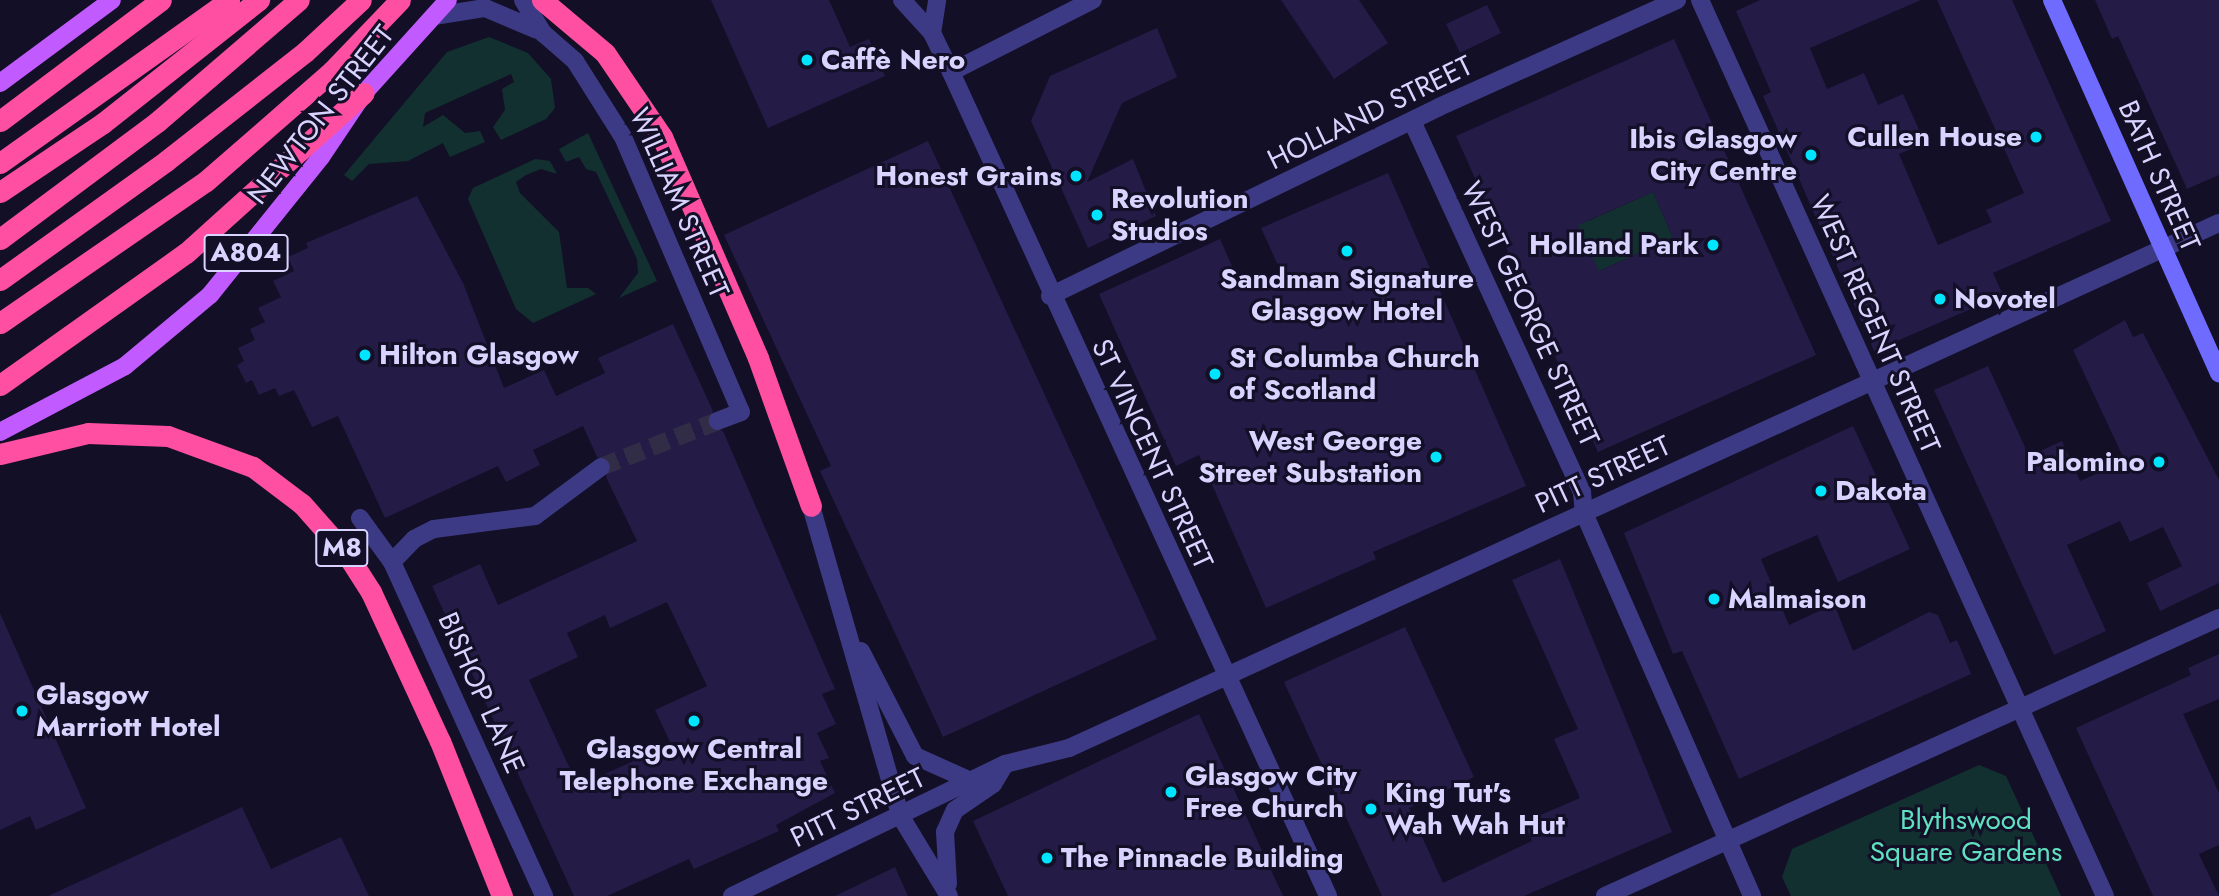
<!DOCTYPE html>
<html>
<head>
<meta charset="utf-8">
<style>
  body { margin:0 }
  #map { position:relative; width:2219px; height:896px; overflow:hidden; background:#130f26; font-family:Jost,sans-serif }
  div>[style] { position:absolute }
  .green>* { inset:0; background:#12302f }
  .building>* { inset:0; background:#241b47 }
  .street-tunnel>* { height:18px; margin-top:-9px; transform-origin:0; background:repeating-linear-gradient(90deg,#312d47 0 18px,transparent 0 27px) }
  .street>* { height:18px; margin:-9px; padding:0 9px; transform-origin:9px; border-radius:9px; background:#3d3a85 }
  .secondary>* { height:18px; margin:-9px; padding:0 9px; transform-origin:9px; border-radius:9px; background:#6f6bff }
  .primary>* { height:18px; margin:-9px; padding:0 9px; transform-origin:9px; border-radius:9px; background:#c25bff }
  .highway>* { height:21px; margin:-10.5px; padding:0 10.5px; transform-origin:10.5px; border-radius:10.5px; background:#ff4fa3 }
  .dots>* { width:19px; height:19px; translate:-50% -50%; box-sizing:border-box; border:4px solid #130f26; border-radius:50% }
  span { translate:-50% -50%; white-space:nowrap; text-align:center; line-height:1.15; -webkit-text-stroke:6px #130f26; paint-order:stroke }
  .shield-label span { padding:2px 5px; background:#130f26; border:2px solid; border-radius:5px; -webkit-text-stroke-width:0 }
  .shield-label { font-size:26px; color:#d9d4ff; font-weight:700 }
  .poi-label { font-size:28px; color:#d9d4ff; font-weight:700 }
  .left { translate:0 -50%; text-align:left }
  .right { translate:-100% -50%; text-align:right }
  .street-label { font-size:28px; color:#d9d4ff }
  .park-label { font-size:28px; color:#5fe0c0 }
</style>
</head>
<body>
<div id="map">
  <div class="green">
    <i style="clip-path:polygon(489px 37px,528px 53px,551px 79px,555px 108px,546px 119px,501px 140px,493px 127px,505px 110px,502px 89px,514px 82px,511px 74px,425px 113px,423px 127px,443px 115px,465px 133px,480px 131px,485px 142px,450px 157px,443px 143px,408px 161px,369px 164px,352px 181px,344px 175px,447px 52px)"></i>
    <i style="clip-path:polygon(588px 133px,657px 281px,619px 298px,638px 273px,637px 259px,596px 172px,586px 169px,579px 157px,566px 162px,559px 149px)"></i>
    <i style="clip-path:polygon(535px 159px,550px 161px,557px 174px,541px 169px,526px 175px,516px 182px,520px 193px,559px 232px,567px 288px,588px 288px,596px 294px,533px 323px,516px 309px,468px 199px,473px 188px)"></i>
    <i style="clip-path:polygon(1653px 192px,1673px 238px,1599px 271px,1555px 225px,1588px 221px)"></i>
    <i style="clip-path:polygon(1979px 765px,2006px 776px,2061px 896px,1791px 896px,1782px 877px,1792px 849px)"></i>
  </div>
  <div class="building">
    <i style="clip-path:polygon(711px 0,829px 0,850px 47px,869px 39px,885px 76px,768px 128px)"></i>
    <i style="clip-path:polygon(1281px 0,1359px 0,1388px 43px,1334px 79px)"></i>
    <i style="clip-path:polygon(1760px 0,1921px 0,1810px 48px,1827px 89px,1864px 73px,1878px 105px,1903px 94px,1925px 143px,1899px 154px,1938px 245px,1992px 222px,1986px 210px,2024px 193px,1937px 0,2012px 0,2111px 221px,1993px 273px,2003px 295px,1874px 351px,1763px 96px,1771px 92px,1736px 11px)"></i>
    <i style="clip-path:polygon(2095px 0,2219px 0,2219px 175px,2187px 189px,2118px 36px,2112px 39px)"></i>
    <i style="clip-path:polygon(1487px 5px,1501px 33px,1460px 53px,1446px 24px)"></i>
    <i style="clip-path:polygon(1157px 28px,1177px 77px,1122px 103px,1087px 182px,1133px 159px,1156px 216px,1088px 248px,1031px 121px,1050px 76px)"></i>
    <i style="clip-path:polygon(evenodd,1674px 39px,1816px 355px,1598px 452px,1456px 136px,1674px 39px,1653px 192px,1673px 238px,1599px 271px,1578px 225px,1653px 192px)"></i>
    <i style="clip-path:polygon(928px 141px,1157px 639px,943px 737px,820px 471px,831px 466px,724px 235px)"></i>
    <i style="clip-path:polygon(1388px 173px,1526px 486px,1373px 552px,1376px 559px,1266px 608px,1199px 455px,1176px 466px,1099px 294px,1220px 239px,1243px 291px,1282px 274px,1261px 228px)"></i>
    <i style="clip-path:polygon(evenodd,417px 196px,463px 283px,504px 388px,544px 370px,556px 396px,605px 373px,598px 358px,673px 324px,713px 411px,708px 426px,723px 431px,835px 689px,822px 694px,836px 724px,817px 733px,829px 758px,820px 761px,835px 793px,776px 825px,779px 831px,694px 869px,689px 859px,607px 896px,574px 896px,432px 586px,480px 564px,498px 605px,637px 541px,606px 477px,610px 461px,597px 457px,583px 426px,533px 450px,540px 465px,506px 482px,498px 466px,385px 518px,338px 416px,312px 427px,294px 390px,279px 396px,275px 388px,259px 395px,252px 380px,246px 383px,237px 365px,244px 361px,238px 348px,255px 340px,250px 329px,265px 322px,258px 308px,281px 297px,273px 281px,294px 271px,288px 257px,308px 248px,306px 243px,417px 196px,667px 602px,707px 686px,655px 710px,671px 744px,578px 786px,529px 680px,578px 657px,567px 633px,605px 615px,610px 628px,667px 602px)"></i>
    <i style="clip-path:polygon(2125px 320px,2133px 337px,2143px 333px,2219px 480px,2219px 583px,2160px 611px,2147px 583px,2182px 566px,2163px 527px,2130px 542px,2120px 521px,2067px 545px,2106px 631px,2054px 655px,1934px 390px,1988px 366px,2029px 456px,2062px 441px,2080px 481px,2125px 461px,2073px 350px)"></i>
    <i style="clip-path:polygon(1853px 426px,1910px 549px,1838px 582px,1817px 535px,1761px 559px,1789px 625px,1834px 604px,1853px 651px,1929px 612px,1938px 615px,1950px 643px,1957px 640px,1971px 674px,1739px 779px,1682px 651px,1673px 654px,1624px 533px)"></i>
    <i style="clip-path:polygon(1560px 559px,1672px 832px,1524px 896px,1382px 896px,1284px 682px,1405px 627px,1474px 777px,1409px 808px,1443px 883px,1532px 841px,1524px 822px,1580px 798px,1554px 739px,1578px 729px,1512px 580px)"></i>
    <i style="clip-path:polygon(0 613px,86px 808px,36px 830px,30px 816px,0 830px)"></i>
    <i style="clip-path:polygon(2219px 654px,2219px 699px,2183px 714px,2219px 793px,2219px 845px,2199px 854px,2219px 896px,2153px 896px,2076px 728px,2191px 675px,2188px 668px)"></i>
    <i style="clip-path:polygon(1199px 714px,1283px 896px,1008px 896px,973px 821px)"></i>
    <i style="clip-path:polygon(242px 807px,271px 869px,341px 837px,369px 896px,48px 896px)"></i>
    <i style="clip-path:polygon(895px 867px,908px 896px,835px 896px)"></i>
  </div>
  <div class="street-tunnel">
    <i style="left:601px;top:467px;width:126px;rotate:-21.5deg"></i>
  </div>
  <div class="street">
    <i style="left:523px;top:0;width:39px;rotate:59deg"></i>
    <i style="left:543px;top:33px;width:43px;rotate:41.2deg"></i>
    <i style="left:575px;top:61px;width:90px;rotate:57.7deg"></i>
    <i style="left:623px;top:137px;width:299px;rotate:66.8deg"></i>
    <i style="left:741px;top:412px;width:25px;rotate:159deg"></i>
    <i style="left:902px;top:0;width:45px;rotate:47.7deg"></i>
    <i style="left:932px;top:33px;width:43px;rotate:64deg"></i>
    <i style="left:951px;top:72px;width:906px;rotate:65.41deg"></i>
    <i style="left:1700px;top:0;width:983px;rotate:65.68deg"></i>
    <i style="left:434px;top:16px;width:52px;rotate:-8.9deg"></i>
    <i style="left:485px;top:8px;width:56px;rotate:22.9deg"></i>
    <i style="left:932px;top:33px;width:33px;rotate:-81deg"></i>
    <i style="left:951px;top:72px;width:159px;rotate:-26.9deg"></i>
    <i style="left:1412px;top:121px;width:408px;rotate:65.4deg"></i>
    <i style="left:1582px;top:492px;width:21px;rotate:85deg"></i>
    <i style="left:1584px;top:513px;width:418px;rotate:66.3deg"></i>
    <i style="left:1050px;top:296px;width:432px;rotate:-25.9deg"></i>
    <i style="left:1439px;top:107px;width:261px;rotate:-24.2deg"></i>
    <i style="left:811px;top:506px;width:324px;rotate:73.9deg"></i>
    <i style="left:901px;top:817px;width:92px;rotate:58.7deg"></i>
    <i style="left:360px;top:518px;width:54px;rotate:54deg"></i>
    <i style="left:392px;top:562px;width:367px;rotate:65.5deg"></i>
    <i style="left:392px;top:562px;width:32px;rotate:-46deg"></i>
    <i style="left:414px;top:539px;width:22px;rotate:-27deg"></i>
    <i style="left:434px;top:529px;width:102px;rotate:-7.3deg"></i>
    <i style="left:535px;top:516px;width:82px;rotate:-36.6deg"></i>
    <i style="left:861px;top:651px;width:118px;rotate:62.8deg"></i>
    <i style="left:915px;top:756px;width:61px;rotate:24.1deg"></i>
    <i style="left:948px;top:884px;width:52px;rotate:-93.3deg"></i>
    <i style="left:945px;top:832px;width:24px;rotate:-66deg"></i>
    <i style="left:955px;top:810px;width:46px;rotate:-34.4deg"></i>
    <i style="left:993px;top:784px;width:23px;rotate:-59deg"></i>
    <i style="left:732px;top:896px;width:303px;rotate:-25.8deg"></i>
    <i style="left:1005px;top:764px;width:66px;rotate:-14deg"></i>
    <i style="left:1069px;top:748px;width:1264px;rotate:-24.54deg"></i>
    <i style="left:1605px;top:896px;width:674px;rotate:-24.36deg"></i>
  </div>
  <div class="secondary">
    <i style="left:2052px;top:0;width:409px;rotate:65.9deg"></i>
  </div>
  <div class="primary">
    <i style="left:0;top:83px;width:139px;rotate:-36.5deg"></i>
    <i style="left:0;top:432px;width:141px;rotate:-27.8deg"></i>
    <i style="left:125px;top:366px;width:111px;rotate:-39.9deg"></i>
    <i style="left:210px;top:295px;width:177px;rotate:-51.2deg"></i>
    <i style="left:321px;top:157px;width:77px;rotate:-56.1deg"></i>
    <i style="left:364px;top:93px;width:125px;rotate:-47.9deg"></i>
  </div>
  <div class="highway">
    <i style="left:542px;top:0;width:82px;rotate:40.1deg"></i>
    <i style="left:605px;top:53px;width:102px;rotate:55.8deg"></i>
    <i style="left:662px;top:137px;width:241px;rotate:66.5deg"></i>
    <i style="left:758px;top:358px;width:157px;rotate:70.3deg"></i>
    <i style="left:0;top:121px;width:201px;rotate:-36.9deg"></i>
    <i style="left:0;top:163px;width:281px;rotate:-35.4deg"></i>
    <i style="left:0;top:192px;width:124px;rotate:-33.8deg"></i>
    <i style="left:103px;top:123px;width:199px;rotate:-38.3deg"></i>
    <i style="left:0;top:239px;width:196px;rotate:-36.7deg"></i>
    <i style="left:157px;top:122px;width:187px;rotate:-40.7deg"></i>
    <i style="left:0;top:280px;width:204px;rotate:-35.6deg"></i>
    <i style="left:166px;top:161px;width:177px;rotate:-38.1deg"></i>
    <i style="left:305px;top:52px;width:76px;rotate:-42.9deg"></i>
    <i style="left:0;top:323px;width:250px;rotate:-34.6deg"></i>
    <i style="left:206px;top:181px;width:167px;rotate:-41.1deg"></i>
    <i style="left:332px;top:71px;width:98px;rotate:-46.2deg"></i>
    <i style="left:0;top:385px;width:228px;rotate:-35.4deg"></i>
    <i style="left:186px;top:253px;width:239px;rotate:-42deg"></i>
    <i style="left:0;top:454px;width:90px;rotate:-13.4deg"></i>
    <i style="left:88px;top:433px;width:80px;rotate:2.1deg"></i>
    <i style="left:168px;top:436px;width:90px;rotate:20deg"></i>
    <i style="left:253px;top:467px;width:61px;rotate:37.1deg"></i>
    <i style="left:302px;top:504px;width:69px;rotate:48.5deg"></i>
    <i style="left:348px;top:556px;width:43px;rotate:57.4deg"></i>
    <i style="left:371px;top:592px;width:164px;rotate:65.2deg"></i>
    <i style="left:440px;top:741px;width:167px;rotate:68.2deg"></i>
  </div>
  <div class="dots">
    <i style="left:807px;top:60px;background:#00e5ff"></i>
    <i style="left:2036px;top:137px;background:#00e5ff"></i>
    <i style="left:1811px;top:155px;background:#00e5ff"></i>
    <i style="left:1076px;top:176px;background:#00e5ff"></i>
    <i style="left:1097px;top:215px;background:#00e5ff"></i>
    <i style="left:1713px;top:245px;background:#00e5ff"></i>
    <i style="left:1347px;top:251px;background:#00e5ff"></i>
    <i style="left:1940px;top:299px;background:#00e5ff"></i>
    <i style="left:365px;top:355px;background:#00e5ff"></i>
    <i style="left:1215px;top:374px;background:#00e5ff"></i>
    <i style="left:1436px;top:457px;background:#00e5ff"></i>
    <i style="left:2159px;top:462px;background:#00e5ff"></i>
    <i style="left:1821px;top:491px;background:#00e5ff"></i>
    <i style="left:1714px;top:599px;background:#00e5ff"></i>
    <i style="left:22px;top:711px;background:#00e5ff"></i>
    <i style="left:694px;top:721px;background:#00e5ff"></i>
    <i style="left:1171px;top:792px;background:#00e5ff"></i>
    <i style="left:1371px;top:809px;background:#00e5ff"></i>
    <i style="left:1047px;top:858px;background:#00e5ff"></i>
  </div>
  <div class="shield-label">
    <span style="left:246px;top:253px">A804</span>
    <span style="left:342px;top:548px">M8</span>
  </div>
  <div class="poi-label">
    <span class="left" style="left:821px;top:60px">Caffè Nero</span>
    <span class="right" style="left:2022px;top:137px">Cullen House</span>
    <span class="right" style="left:1797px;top:155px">Ibis Glasgow<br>City Centre</span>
    <span class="right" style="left:1062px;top:176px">Honest Grains</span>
    <span class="left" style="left:1111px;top:215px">Revolution<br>Studios</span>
    <span class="right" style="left:1699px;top:245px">Holland Park</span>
    <span style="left:1347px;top:295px">Sandman Signature<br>Glasgow Hotel</span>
    <span class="left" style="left:1954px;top:299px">Novotel</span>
    <span class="left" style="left:379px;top:355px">Hilton Glasgow</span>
    <span class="left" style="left:1229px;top:374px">St Columba Church<br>of Scotland</span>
    <span class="right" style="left:1422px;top:457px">West George<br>Street Substation</span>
    <span class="right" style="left:2145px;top:462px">Palomino</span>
    <span class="left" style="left:1835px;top:491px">Dakota</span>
    <span class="left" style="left:1728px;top:599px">Malmaison</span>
    <span class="left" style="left:36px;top:711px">Glasgow<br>Marriott Hotel</span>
    <span style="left:694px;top:765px">Glasgow Central<br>Telephone Exchange</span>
    <span class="left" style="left:1185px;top:792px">Glasgow City<br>Free Church</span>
    <span class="left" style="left:1385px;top:809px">King Tut's<br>Wah Wah Hut</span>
    <span class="left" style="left:1061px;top:858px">The Pinnacle Building</span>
  </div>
  <div class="street-label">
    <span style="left:1370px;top:113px;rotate:-26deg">HOLLAND STREET</span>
    <span style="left:321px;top:115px;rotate:-52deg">NEWTON STREET</span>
    <span style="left:2159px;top:176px;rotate:66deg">BATH STREET</span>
    <span style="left:679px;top:203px;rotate:66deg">WILLIAM STREET</span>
    <span style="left:1530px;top:314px;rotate:65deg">WEST GEORGE STREET</span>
    <span style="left:1875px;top:324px;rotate:66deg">WEST REGENT STREET</span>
    <span style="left:1152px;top:454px;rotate:65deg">ST VINCENT STREET</span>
    <span style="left:1603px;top:475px;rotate:-25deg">PITT STREET</span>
    <span style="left:481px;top:693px;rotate:66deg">BISHOP LANE</span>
    <span style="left:858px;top:808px;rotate:-26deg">PITT STREET</span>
  </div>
  <div class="park-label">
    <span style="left:1966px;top:836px">Blythswood<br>Square Gardens</span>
  </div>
</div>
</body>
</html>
